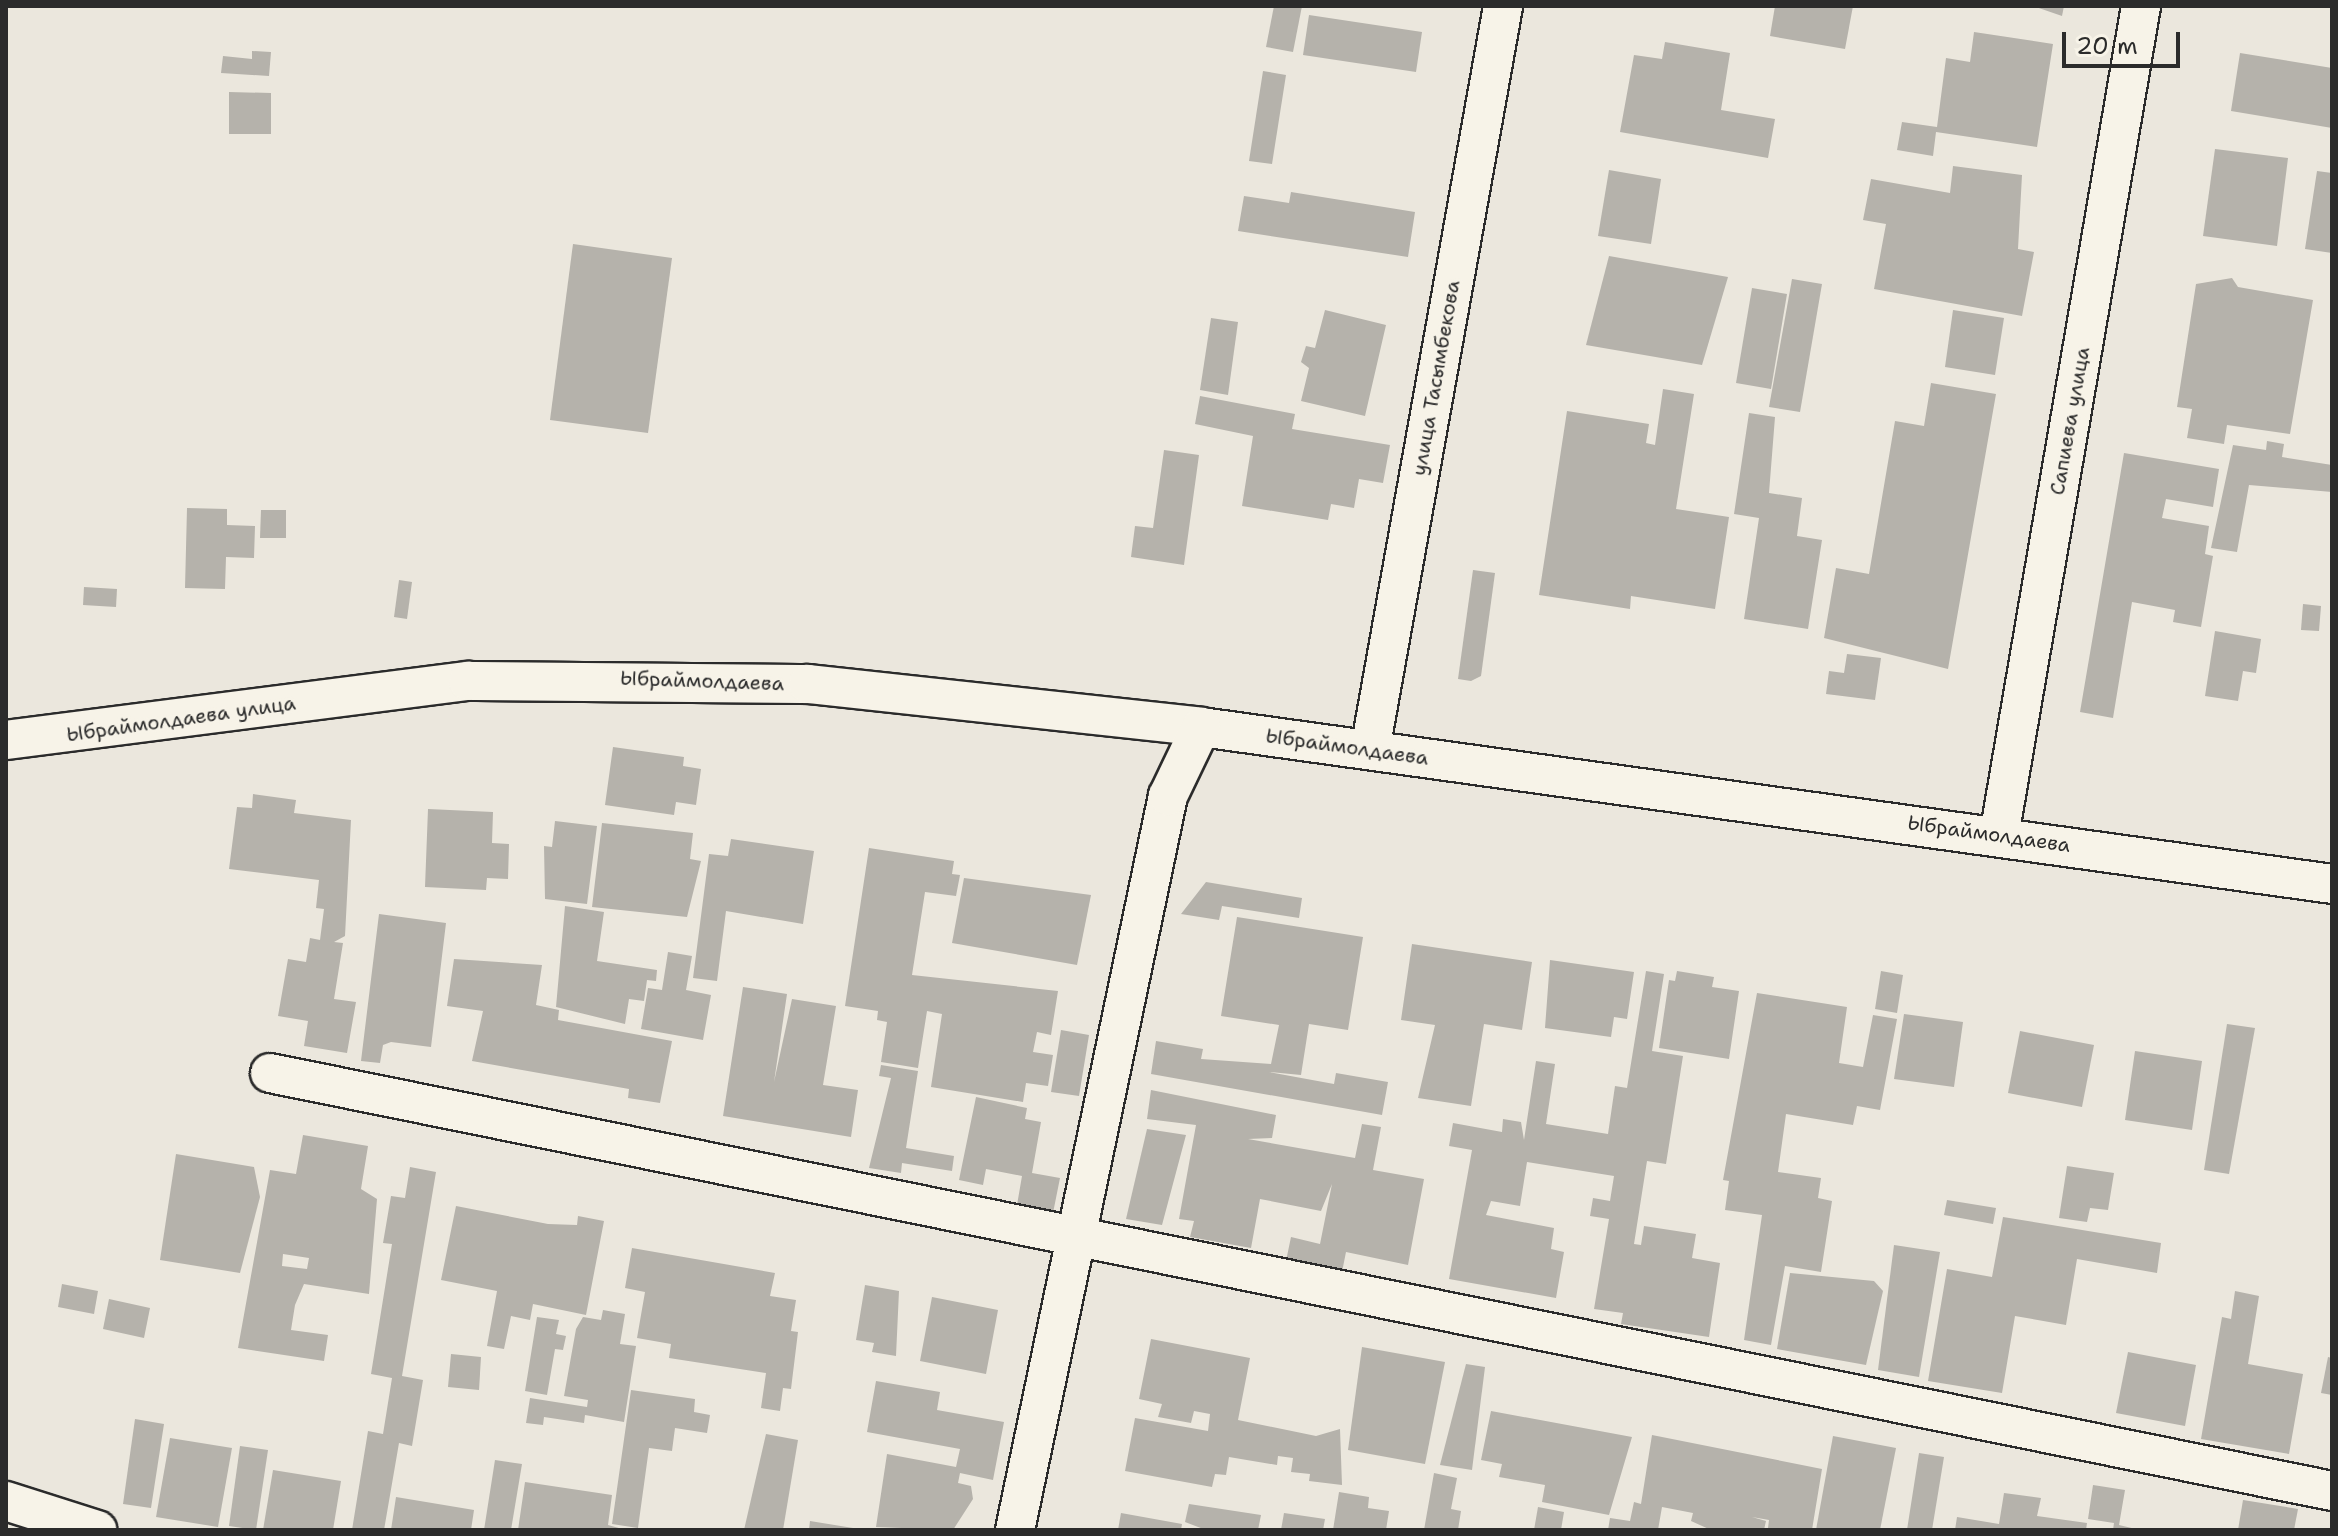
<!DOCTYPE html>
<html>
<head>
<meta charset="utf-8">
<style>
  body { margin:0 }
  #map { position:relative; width:2338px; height:1536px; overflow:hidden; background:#ebe7dd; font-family:"Shantell Sans",sans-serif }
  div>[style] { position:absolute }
  .building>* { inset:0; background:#b5b2ab }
  .roads { filter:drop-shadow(2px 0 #2b2b2b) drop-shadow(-2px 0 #2b2b2b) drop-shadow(0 2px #2b2b2b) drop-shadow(0 -2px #2b2b2b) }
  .street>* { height:38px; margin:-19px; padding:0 19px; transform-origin:19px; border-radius:19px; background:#f7f3e8 }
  span { translate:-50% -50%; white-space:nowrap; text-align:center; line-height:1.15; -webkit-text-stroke:6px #f7f3e8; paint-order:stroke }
  .street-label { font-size:20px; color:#2b2b2b }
  .frame { position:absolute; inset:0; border:8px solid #2b2b2b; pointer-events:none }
  .scale { position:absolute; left:2062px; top:32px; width:118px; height:36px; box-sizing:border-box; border:4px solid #2b2b2b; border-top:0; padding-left:10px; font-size:24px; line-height:28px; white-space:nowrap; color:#2b2b2b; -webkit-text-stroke:6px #f7f3e8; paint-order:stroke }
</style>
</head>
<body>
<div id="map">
  <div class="building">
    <i style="clip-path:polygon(1274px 6px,1302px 6px,1293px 52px,1266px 47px)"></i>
    <i style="clip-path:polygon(1775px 6px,1853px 6px,1845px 49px,1770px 36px)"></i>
    <i style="clip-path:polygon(2033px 6px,2064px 6px,2062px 16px)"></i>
    <i style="clip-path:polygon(1309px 15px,1422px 32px,1416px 72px,1303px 55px)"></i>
    <i style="clip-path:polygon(1974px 32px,2053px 44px,2037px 147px,1936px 132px,1933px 156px,1897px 150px,1902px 122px,1937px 127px,1946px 58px,1970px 62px)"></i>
    <i style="clip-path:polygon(1665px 42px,1730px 53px,1721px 110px,1775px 119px,1768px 158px,1620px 132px,1634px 55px,1662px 59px)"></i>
    <i style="clip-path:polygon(252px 51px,271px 52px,269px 76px,221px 73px,223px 56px,252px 59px)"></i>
    <i style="clip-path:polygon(2240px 53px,2332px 68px,2332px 128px,2231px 111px)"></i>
    <i style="clip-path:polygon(1263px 71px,1286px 75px,1272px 164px,1249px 161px)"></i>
    <i style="clip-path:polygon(229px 92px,271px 93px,271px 134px,229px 134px)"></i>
    <i style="clip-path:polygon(2215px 149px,2288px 158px,2277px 246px,2203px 236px)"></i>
    <i style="clip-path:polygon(1953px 166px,2022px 175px,2018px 249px,2034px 252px,2022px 316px,1874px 289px,1886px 224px,1863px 220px,1871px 179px,1950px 193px)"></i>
    <i style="clip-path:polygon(1609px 170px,1661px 179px,1651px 244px,1598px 236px)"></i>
    <i style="clip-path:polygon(2317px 171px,2332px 173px,2332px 253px,2305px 249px)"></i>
    <i style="clip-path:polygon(1291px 192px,1415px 212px,1408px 257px,1238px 231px,1244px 196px,1289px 203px)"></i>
    <i style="clip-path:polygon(573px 244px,672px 258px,648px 433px,550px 420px)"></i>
    <i style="clip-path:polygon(1609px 256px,1728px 277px,1702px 365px,1586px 345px)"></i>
    <i style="clip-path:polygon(2232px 278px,2238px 287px,2313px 300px,2290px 434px,2227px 425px,2224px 444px,2187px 438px,2192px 409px,2177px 407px,2196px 284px)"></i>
    <i style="clip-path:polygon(1792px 279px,1822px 284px,1800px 412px,1769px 407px)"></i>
    <i style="clip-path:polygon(1752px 288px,1787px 294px,1771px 389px,1736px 383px)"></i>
    <i style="clip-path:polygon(1325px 310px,1386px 325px,1365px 416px,1301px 401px,1309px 368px,1301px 362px,1306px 346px,1315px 348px)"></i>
    <i style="clip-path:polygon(1953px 310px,2004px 318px,1995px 375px,1945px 367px)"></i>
    <i style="clip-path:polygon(1211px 318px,1238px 322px,1228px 395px,1200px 390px)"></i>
    <i style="clip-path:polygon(1931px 383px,1996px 394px,1948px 669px,1824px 638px,1836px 568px,1869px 574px,1895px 421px,1924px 426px)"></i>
    <i style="clip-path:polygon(1663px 389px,1694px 394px,1676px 509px,1729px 517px,1715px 609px,1631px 596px,1630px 609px,1539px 595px,1567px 411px,1649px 424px,1646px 443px,1655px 445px)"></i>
    <i style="clip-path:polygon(1200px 396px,1295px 414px,1292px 429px,1390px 445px,1383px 483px,1359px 479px,1354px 508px,1331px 504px,1328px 520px,1242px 506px,1253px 436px,1195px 424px)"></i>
    <i style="clip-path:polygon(1749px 413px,1775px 417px,1769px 493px,1802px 498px,1797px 536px,1822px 540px,1808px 629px,1744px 619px,1759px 518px,1734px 514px)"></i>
    <i style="clip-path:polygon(2267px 441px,2284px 444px,2282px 457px,2332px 465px,2332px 492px,2249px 485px,2237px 552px,2211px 548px,2233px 445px,2266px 450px)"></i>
    <i style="clip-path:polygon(1164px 450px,1199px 455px,1184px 565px,1131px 557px,1135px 526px,1153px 528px)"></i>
    <i style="clip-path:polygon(2124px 453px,2219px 469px,2213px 507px,2166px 499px,2162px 518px,2209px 526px,2205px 554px,2213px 556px,2201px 627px,2173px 622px,2175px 610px,2132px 602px,2113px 718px,2080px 712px)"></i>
    <i style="clip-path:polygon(187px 508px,227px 509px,227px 525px,255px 526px,254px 558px,226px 557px,225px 589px,185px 588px)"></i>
    <i style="clip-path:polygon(261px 510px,286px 510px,286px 538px,260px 538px)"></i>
    <i style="clip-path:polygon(1473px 570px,1495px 573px,1481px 676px,1471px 681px,1458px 679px)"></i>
    <i style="clip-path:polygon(399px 580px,412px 582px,407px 619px,394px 617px)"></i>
    <i style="clip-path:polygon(84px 587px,117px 589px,116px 607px,83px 605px)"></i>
    <i style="clip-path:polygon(2303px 604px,2321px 606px,2319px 631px,2301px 630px)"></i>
    <i style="clip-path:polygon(2215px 631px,2261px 639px,2256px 673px,2243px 671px,2238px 701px,2205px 696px)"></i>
    <i style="clip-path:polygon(1847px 654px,1881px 658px,1875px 700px,1826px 694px,1829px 671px,1844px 673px)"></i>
    <i style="clip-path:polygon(613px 747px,684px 757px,683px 766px,701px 769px,696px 805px,676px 802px,674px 815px,605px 805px)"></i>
    <i style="clip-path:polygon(253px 794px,296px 800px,294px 813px,351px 820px,345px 936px,334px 942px,343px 943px,334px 999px,356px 1002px,347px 1053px,304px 1046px,308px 1021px,278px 1016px,288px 959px,306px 962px,310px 938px,320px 940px,324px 909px,316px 908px,319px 880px,229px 869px,237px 807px,252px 808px)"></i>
    <i style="clip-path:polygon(428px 809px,493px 812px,492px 843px,509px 844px,508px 879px,487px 878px,486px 890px,425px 887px)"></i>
    <i style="clip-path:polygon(555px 821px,597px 826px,587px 904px,545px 899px,544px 846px,552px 847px)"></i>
    <i style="clip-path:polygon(602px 823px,693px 833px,690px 859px,701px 861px,687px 917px,592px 907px)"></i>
    <i style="clip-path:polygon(731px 839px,814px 851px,803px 924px,726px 911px,717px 981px,693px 978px,709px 854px,728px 856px)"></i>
    <i style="clip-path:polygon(869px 848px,954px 861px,952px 874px,960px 875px,956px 896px,925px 892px,912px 975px,1058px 991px,1051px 1035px,1037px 1032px,1033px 1052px,1053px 1055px,1048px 1086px,1026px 1083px,1023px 1102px,931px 1087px,942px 1014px,927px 1011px,918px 1068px,881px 1062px,887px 1022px,877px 1020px,878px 1011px,845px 1006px)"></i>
    <i style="clip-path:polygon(964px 878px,1091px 895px,1077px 965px,952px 943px)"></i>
    <i style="clip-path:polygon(1206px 882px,1302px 898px,1299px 918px,1222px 906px,1219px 920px,1181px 914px)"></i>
    <i style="clip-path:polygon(565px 906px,604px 912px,597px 961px,657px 970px,656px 981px,647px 980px,644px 1001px,629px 999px,625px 1024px,556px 1007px)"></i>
    <i style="clip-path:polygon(379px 914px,446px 923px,431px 1047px,391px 1042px,383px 1045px,380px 1063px,361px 1061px)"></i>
    <i style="clip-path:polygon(1237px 917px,1363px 937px,1348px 1030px,1309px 1024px,1301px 1075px,1269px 1072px,1334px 1084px,1336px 1073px,1388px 1082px,1382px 1115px,1151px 1074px,1156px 1041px,1203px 1049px,1201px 1059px,1271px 1064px,1279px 1025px,1221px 1016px)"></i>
    <i style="clip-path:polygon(1412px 944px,1532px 962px,1522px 1030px,1484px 1024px,1471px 1106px,1418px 1098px,1435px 1025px,1401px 1020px)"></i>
    <i style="clip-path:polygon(668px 952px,692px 956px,686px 990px,711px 995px,703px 1040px,641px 1029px,648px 988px,662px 990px)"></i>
    <i style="clip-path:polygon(454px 959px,542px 965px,536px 1005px,559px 1010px,558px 1020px,672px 1041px,660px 1103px,628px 1098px,629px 1089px,472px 1061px,483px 1011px,447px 1006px)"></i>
    <i style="clip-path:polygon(1550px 960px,1634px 972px,1627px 1019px,1614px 1017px,1611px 1037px,1545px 1028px)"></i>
    <i style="clip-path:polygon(1646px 971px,1664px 974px,1652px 1051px,1683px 1056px,1666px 1164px,1647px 1161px,1634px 1244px,1641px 1245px,1644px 1226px,1696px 1234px,1692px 1258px,1720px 1263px,1709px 1337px,1621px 1324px,1623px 1313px,1594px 1309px,1609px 1219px,1590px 1216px,1593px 1198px,1610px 1201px,1614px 1176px,1527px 1162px,1520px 1206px,1491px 1201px,1486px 1215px,1554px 1228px,1551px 1249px,1564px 1252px,1556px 1298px,1449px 1279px,1472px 1150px,1449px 1146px,1453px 1123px,1502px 1132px,1503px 1119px,1521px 1122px,1524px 1140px,1536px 1061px,1555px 1064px,1546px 1124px,1608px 1134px,1615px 1086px,1627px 1088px)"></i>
    <i style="clip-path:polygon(1677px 971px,1714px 977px,1712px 987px,1739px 991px,1729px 1059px,1659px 1048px,1669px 980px,1675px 981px)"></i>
    <i style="clip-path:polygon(1881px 971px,1903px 975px,1897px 1013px,1875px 1009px)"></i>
    <i style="clip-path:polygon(743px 987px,787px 994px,774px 1082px,792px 999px,836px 1006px,823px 1085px,858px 1090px,851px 1137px,723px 1116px)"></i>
    <i style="clip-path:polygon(1757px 993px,1847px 1007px,1839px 1063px,1863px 1067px,1873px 1015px,1897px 1019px,1880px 1110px,1857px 1106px,1853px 1125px,1786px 1114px,1778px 1172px,1821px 1178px,1818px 1198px,1832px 1201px,1821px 1272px,1785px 1266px,1771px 1345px,1744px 1340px,1762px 1215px,1725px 1210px,1729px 1181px,1723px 1180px)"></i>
    <i style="clip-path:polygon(1904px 1014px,1963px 1022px,1954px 1087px,1894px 1079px)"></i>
    <i style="clip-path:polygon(2227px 1024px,2255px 1028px,2229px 1174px,2204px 1170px)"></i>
    <i style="clip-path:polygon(1061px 1030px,1089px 1035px,1079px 1096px,1051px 1092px)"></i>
    <i style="clip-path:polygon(2020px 1031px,2094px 1045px,2082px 1107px,2008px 1093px)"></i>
    <i style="clip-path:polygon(2135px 1051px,2202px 1061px,2192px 1130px,2125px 1120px)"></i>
    <i style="clip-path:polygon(881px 1065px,918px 1071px,906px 1148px,954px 1156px,952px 1171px,902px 1163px,901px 1173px,869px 1168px,891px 1078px,879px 1076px)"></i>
    <i style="clip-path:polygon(1151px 1090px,1276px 1115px,1272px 1138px,1248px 1139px,1355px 1158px,1362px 1124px,1381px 1127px,1373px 1170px,1424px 1179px,1408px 1265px,1346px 1252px,1342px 1272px,1286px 1261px,1291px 1237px,1320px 1244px,1332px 1184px,1321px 1211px,1260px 1199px,1251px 1248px,1190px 1237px,1194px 1221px,1179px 1219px,1196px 1125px,1147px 1119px)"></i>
    <i style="clip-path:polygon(976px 1097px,1027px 1108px,1025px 1119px,1041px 1122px,1032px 1173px,1060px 1178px,1053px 1213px,1017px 1205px,1022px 1176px,986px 1169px,983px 1185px,959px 1180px)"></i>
    <i style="clip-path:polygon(1147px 1129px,1186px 1135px,1162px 1225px,1126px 1219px)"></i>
    <i style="clip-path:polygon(evenodd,303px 1135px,368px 1146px,361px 1189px,377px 1199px,369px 1294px,304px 1284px,295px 1305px,291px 1330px,328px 1335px,324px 1361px,238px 1348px,270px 1170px,296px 1174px,303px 1135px,283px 1254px,309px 1258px,307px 1269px,282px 1266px,283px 1254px)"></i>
    <i style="clip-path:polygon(176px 1154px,254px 1167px,260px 1197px,240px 1273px,160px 1260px)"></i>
    <i style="clip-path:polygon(2067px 1166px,2114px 1173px,2108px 1210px,2090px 1208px,2087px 1222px,2059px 1218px)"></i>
    <i style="clip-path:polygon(410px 1167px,436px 1172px,402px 1376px,423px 1380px,412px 1446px,399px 1443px,384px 1530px,352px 1530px,368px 1431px,383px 1434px,392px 1378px,371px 1374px,392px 1244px,383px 1243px,391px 1196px,405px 1198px)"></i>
    <i style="clip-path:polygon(1947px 1200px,1996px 1208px,1993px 1224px,1944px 1215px)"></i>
    <i style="clip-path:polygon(456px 1206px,548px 1224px,577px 1225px,578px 1216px,604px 1221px,586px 1315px,533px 1304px,530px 1320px,511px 1316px,504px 1349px,487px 1346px,497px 1291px,441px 1280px)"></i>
    <i style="clip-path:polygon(2003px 1217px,2161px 1243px,2157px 1273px,2077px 1259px,2066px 1325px,2015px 1316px,2002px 1393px,1928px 1381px,1947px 1269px,1992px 1277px)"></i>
    <i style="clip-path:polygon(1894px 1245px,1940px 1252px,1919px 1377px,1878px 1370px)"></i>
    <i style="clip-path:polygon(632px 1248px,775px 1273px,770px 1296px,796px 1300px,791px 1331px,798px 1332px,791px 1389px,783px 1388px,780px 1411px,761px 1408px,766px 1373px,669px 1358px,671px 1344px,637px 1338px,645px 1292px,625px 1288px)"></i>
    <i style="clip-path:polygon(1790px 1273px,1874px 1281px,1883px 1291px,1866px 1365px,1777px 1349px)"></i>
    <i style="clip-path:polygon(62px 1284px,98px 1291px,94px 1314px,58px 1307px)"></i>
    <i style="clip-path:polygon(865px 1285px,899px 1291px,896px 1356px,872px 1352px,874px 1343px,856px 1340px)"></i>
    <i style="clip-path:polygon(2235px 1291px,2259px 1296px,2248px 1364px,2303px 1374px,2289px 1454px,2201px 1439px,2222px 1317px,2231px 1319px)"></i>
    <i style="clip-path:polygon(932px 1297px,998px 1310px,986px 1374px,920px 1361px)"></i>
    <i style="clip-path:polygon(109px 1299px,150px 1308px,144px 1338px,103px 1329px)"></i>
    <i style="clip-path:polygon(603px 1310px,625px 1314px,620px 1344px,636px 1346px,624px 1422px,585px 1415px,584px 1423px,544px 1417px,543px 1425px,526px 1423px,530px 1398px,587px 1407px,588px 1400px,564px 1396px,576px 1329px,583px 1317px,601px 1320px)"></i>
    <i style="clip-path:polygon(537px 1317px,559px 1320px,556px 1334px,566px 1336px,563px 1350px,555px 1349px,547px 1395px,525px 1391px)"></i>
    <i style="clip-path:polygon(1151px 1339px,1250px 1358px,1238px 1420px,1316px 1436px,1340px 1429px,1342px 1485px,1309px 1481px,1310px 1474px,1291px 1472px,1293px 1458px,1278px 1456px,1277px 1465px,1229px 1457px,1226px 1475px,1215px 1474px,1212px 1487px,1125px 1471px,1135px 1418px,1208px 1431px,1210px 1414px,1194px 1411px,1191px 1423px,1158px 1417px,1162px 1404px,1139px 1399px)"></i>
    <i style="clip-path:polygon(1362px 1347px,1445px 1362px,1425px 1464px,1348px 1450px)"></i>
    <i style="clip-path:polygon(2128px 1352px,2196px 1365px,2185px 1426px,2116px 1413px)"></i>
    <i style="clip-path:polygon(451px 1354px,481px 1357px,479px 1390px,448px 1387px)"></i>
    <i style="clip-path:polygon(2328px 1357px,2332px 1358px,2332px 1395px,2321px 1393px)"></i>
    <i style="clip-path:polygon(1466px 1364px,1485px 1367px,1472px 1470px,1440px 1465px)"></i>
    <i style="clip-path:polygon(876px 1381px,940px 1392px,937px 1410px,1004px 1422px,993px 1480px,960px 1473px,958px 1483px,971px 1486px,973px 1499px,953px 1530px,876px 1527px,887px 1454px,956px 1467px,960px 1449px,867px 1432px)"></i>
    <i style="clip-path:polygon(631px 1390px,695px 1399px,694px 1412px,710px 1415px,707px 1433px,675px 1428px,672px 1451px,649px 1448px,638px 1528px,612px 1524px)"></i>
    <i style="clip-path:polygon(1491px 1411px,1632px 1437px,1609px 1515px,1542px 1502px,1545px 1485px,1499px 1477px,1502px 1464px,1481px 1460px)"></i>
    <i style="clip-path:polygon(135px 1419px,164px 1424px,151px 1508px,123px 1504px)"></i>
    <i style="clip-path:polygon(766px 1434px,798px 1440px,783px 1530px,744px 1530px)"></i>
    <i style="clip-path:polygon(1652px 1435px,1822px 1469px,1812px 1530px,1768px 1528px,1769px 1520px,1752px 1517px,1766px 1521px,1764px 1530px,1711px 1530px,1691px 1521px,1693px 1513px,1662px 1507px,1658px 1530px,1608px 1530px,1610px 1518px,1630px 1521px,1634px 1502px,1641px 1504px)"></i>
    <i style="clip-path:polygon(1833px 1436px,1896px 1448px,1880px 1530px,1816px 1530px)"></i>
    <i style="clip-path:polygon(170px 1438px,232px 1448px,218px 1527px,156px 1517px)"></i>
    <i style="clip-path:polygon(240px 1446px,268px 1450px,256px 1530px,229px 1526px)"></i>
    <i style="clip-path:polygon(1919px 1453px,1944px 1457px,1932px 1530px,1907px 1530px)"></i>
    <i style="clip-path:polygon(495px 1460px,522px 1464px,511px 1530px,484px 1530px)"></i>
    <i style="clip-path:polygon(273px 1470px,341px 1481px,333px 1530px,263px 1530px)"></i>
    <i style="clip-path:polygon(1434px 1473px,1457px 1478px,1451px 1509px,1461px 1511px,1458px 1530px,1424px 1530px)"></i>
    <i style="clip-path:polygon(525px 1482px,612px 1495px,608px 1525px,626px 1530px,518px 1530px)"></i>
    <i style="clip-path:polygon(2093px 1485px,2125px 1490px,2119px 1525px,2140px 1530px,2113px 1530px,2114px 1523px,2088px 1519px)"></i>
    <i style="clip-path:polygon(1339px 1492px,1369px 1497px,1368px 1508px,1389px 1511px,1386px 1530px,1333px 1530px)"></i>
    <i style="clip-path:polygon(2004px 1493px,2041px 1498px,2037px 1516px,2087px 1523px,2086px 1530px,1955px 1530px,1957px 1517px,1999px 1524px)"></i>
    <i style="clip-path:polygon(396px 1497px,474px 1510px,471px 1530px,391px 1530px)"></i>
    <i style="clip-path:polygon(2243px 1500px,2298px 1509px,2294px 1530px,2238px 1530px)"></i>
    <i style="clip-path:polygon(1189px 1504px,1261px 1515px,1258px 1530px,1206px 1530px,1185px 1522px)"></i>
    <i style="clip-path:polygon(1538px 1507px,1564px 1512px,1561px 1530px,1534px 1530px)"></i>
    <i style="clip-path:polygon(1121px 1513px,1182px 1524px,1181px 1530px,1118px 1530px)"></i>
    <i style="clip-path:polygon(1284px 1513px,1325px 1519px,1323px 1530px,1281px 1530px)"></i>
    <i style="clip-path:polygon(810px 1521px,853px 1528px,852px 1530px,809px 1530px)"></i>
  </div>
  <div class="roads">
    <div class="street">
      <i style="left:6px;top:740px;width:466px;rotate:-7.3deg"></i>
      <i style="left:468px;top:681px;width:340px;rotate:0.5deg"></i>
      <i style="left:808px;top:684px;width:395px;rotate:6.2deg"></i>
      <i style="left:1201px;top:727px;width:1142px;rotate:7.9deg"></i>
      <i style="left:1370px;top:750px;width:756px;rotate:-79.86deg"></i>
      <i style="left:1999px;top:836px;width:842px;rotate:-80.29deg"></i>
      <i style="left:270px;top:1073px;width:2104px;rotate:11.46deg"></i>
      <i style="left:6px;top:1501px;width:96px;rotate:17.7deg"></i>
      <i style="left:1015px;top:1530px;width:750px;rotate:-78.23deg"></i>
      <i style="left:1168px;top:796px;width:76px;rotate:-64.4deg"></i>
    </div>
  </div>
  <div class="street-label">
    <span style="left:1436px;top:378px;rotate:-80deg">улица Тасымбекова</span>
    <span style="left:2070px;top:421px;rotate:-80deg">Сапиева улица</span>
    <span style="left:702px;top:681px;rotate:2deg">Ыбраймолдаева</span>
    <span style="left:181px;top:719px;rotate:-8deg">Ыбраймолдаева улица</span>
    <span style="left:1347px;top:747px;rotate:8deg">Ыбраймолдаева</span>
    <span style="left:1989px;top:834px;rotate:8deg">Ыбраймолдаева</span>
  </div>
  <div class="frame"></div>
  <div class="scale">20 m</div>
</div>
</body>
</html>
